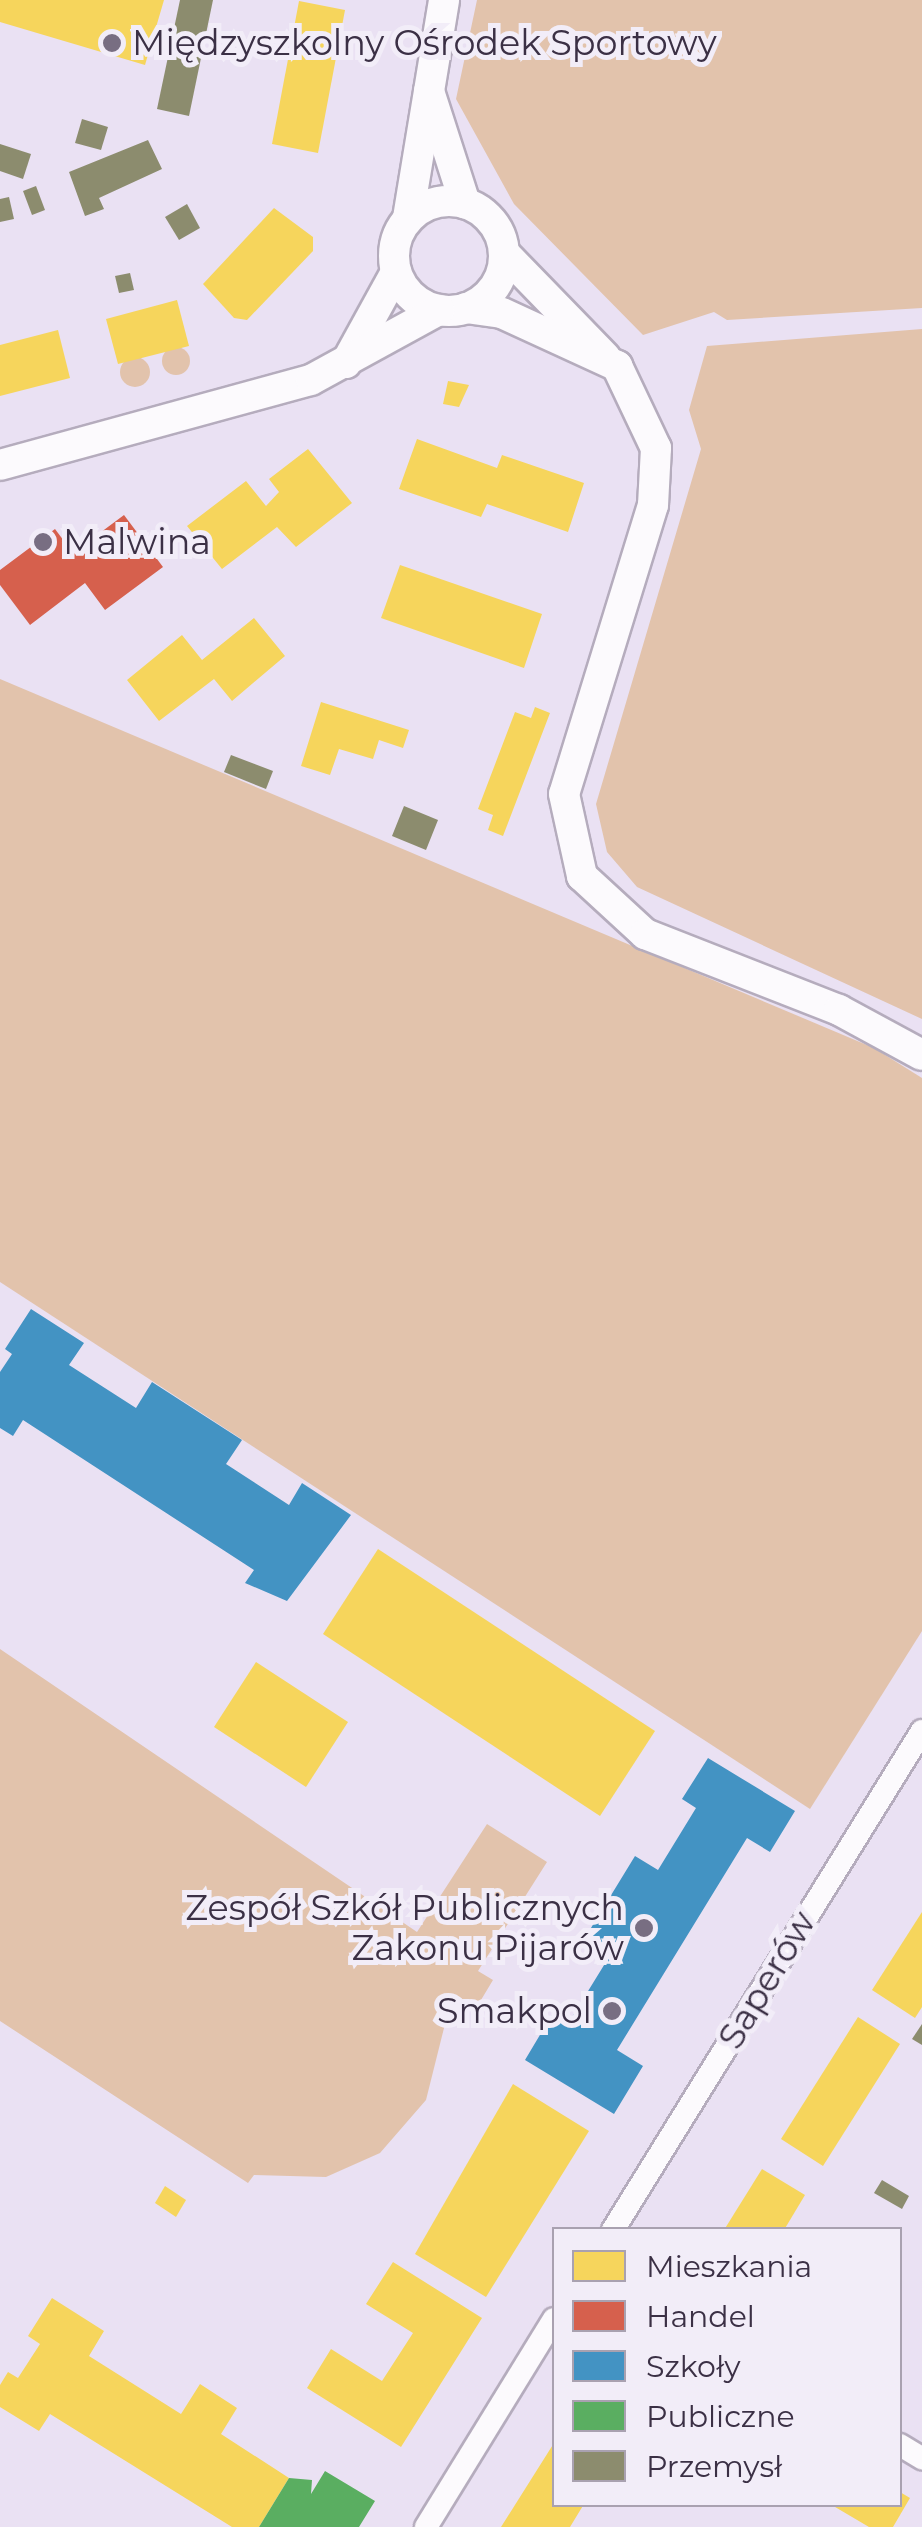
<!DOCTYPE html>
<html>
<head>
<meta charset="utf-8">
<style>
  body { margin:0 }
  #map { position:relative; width:922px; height:2527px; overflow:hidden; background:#eae1f3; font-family:Montserrat,sans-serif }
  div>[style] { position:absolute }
  .green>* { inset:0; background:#e2c3ac }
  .round { border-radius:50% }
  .homes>* { inset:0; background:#f6d55c }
  .shops>* { inset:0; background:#d6604d }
  .schools>* { inset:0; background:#4393c3 }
  .public>* { inset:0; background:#5aae61 }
  .industry>* { inset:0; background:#8c8c6e }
  .roads { filter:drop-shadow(2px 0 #b5acbd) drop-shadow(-2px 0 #b5acbd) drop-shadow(0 2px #b5acbd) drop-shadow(0 -2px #b5acbd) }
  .minor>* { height:22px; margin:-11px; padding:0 11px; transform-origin:11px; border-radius:11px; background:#fcfafd }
  .tertiary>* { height:30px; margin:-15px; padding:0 15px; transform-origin:15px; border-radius:15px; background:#fcfafd }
  .tertiary>.ring { margin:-15px; padding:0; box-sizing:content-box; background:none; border:30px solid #fcfafd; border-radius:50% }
  .dots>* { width:28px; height:28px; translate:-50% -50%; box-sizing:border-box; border:5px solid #f2edf8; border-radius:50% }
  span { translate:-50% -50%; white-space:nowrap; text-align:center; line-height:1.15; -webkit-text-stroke:10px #f2edf8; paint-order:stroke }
  .poi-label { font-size:35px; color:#3b3045 }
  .left { translate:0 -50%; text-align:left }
  .right { translate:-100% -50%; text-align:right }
  .street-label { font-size:35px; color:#3b3045 }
  .legend { position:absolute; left:552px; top:2227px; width:350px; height:280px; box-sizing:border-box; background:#f2edf8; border:2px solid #a9a1b0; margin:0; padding:12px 18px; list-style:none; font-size:30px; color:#3b3045 }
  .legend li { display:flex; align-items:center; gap:20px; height:50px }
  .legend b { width:50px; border:2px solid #a9a1b0 }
</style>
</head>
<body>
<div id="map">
  <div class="green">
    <i style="clip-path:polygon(477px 0,922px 0,922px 308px,727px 320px,714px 312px,643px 335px,514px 204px,456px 99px)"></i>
    <i style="clip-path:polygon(922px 329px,922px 1019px,637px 887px,607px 852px,596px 804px,701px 449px,689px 410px,707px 346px)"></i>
    <i class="round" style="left:162px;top:347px;width:28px;height:28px"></i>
    <i class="round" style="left:120px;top:357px;width:30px;height:30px"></i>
    <i style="clip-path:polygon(0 679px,874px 1048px,922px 1078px,922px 1631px,810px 1809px,0 1282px)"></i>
    <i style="clip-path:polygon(0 1649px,417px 1932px,487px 1824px,547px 1862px,478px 1971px,493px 1980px,475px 2010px,459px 2001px,445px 2024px,426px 2100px,380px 2153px,326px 2177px,254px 2175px,248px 2183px,0 2021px)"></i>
  </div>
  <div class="homes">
    <i style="clip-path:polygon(0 0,164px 0,145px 65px,0 22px)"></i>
    <i style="clip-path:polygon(299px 1px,345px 10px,318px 153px,272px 144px)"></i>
    <i style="clip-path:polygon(274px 208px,313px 237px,313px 251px,247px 320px,234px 318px,203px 284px)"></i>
    <i style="clip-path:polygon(177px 300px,189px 346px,118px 364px,106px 319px)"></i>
    <i style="clip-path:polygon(58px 330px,70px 378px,0 396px,0 345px)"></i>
    <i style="clip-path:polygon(448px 381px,469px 385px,459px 407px,443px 404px)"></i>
    <i style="clip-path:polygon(417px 439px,497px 468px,502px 455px,584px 483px,568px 532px,487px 504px,481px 517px,399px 489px)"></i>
    <i style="clip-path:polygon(308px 449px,352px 503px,296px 547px,277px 527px,222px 569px,187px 526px,246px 481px,266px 506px,279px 492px,269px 479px)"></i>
    <i style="clip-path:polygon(400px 565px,542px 614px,524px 668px,381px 618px)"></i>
    <i style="clip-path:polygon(254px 618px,285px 656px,232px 701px,214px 679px,159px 721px,127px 680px,182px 635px,202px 660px)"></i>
    <i style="clip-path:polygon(321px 702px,409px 730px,403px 748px,379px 740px,373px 759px,339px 749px,330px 775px,301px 766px)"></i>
    <i style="clip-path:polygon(535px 707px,550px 713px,503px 836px,488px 830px,493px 815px,478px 809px,515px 712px,531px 718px)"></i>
    <i style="clip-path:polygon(378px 1549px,655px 1731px,600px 1816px,323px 1634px)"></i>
    <i style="clip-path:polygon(256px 1662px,348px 1722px,306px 1787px,214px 1727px)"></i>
    <i style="clip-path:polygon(922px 1912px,922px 2007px,915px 2018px,872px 1990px)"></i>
    <i style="clip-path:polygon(858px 2017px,900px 2044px,823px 2166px,781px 2139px)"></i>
    <i style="clip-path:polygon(513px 2084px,589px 2131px,486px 2297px,415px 2254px)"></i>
    <i style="clip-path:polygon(762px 2169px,805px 2195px,784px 2230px,724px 2230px)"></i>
    <i style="clip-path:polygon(165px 2186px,186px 2200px,176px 2217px,155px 2203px)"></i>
    <i style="clip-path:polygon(393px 2262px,482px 2318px,401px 2447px,307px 2388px,331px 2349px,382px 2381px,413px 2333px,366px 2304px)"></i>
    <i style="clip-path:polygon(52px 2298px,104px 2331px,89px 2356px,181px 2414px,200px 2384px,237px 2408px,221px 2434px,289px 2478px,259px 2527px,232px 2527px,50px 2414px,39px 2431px,0 2407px,0 2385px,8px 2372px,18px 2378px,40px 2344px,28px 2336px)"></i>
    <i style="clip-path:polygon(554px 2443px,554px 2504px,584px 2504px,570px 2527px,501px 2527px)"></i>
    <i style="clip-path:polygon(900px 2492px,910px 2498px,893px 2527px,869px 2527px,830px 2504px,900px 2504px)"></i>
  </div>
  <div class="shops">
    <i style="clip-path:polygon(124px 515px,163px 567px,105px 610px,85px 583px,30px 625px,0 585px,0 570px,55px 529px,73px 553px)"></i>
  </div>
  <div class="schools">
    <i style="clip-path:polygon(31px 1309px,84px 1343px,69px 1365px,136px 1408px,152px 1382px,242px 1440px,226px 1464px,289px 1505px,302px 1483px,351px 1515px,287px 1601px,245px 1583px,254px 1570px,23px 1420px,13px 1436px,0 1428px,0 1372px,12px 1354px,5px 1349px)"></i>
    <i style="clip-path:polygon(708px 1758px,795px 1811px,770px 1852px,747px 1838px,617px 2050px,643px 2066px,614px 2114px,525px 2060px,553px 2013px,569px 2022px,609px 1957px,583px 1941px,635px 1856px,658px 1870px,696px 1808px,682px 1799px)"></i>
  </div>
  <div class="public">
    <i style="clip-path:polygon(325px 2471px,375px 2501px,359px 2527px,259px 2527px,289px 2478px,312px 2480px,311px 2494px)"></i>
  </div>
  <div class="industry">
    <i style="clip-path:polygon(180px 0,213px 0,189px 116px,157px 109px)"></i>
    <i style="clip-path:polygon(82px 119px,108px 127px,101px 150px,75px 143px)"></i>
    <i style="clip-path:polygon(148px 140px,162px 169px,99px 198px,104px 209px,85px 216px,69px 172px)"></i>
    <i style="clip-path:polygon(0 144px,31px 154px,23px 179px,0 171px)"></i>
    <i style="clip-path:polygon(36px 186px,45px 210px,32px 215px,23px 191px)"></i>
    <i style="clip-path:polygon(9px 197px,14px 219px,0 222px,0 199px)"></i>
    <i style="clip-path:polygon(187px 204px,200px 228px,179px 240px,165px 217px)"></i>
    <i style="clip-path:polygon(130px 273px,134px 290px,119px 293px,115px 276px)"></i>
    <i style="clip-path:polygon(231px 755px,273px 771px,266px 789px,224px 772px)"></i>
    <i style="clip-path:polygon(404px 806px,438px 820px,426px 850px,392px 836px)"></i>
    <i style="clip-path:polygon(922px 2024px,922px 2045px,912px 2039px)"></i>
    <i style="clip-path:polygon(882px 2180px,909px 2196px,902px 2209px,874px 2193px)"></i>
  </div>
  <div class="roads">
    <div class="minor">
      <i style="left:613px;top:2230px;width:587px;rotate:-58.23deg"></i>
      <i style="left:900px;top:2445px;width:26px;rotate:31deg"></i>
      <i style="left:426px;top:2527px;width:244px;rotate:-58.4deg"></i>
    </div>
    <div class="tertiary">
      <i style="left:429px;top:91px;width:118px;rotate:72.2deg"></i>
      <i class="ring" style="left:394px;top:201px;width:80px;height:80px"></i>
      <i style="left:408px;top:218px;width:221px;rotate:-80.6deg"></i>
      <i style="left:504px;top:253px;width:145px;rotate:45.8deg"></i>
      <i style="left:466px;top:308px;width:36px;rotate:8deg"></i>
      <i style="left:502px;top:313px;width:127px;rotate:24.7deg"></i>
      <i style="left:617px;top:366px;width:91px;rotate:64.6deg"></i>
      <i style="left:656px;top:448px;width:57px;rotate:93deg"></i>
      <i style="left:653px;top:505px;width:302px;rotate:107.1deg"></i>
      <i style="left:564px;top:794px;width:84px;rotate:77.6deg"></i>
      <i style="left:582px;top:876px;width:86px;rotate:42.6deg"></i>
      <i style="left:645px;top:934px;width:208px;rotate:21.4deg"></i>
      <i style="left:839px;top:1010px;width:94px;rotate:28.5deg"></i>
      <i style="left:346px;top:363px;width:104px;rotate:-61.2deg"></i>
      <i style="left:0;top:465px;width:322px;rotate:-15.3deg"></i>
      <i style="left:311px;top:380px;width:146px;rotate:-28.7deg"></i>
    </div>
  </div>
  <div class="dots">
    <i style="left:112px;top:43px;background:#786e82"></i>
    <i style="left:43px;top:542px;background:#786e82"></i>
    <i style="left:644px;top:1928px;background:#786e82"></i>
    <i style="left:612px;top:2011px;background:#786e82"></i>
  </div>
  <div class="poi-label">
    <span class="left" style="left:132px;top:43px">Międzyszkolny Ośrodek Sportowy</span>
    <span class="left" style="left:63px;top:542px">Malwina</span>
    <span class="right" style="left:624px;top:1928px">Zespół Szkół Publicznych<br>Zakonu Pijarów</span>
    <span class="right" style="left:592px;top:2011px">Smakpol</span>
  </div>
  <div class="street-label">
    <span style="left:767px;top:1980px;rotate:-59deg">Saperów</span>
  </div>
  <ul class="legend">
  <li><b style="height:28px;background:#f6d55c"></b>Mieszkania</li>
  <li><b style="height:28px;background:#d6604d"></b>Handel</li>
  <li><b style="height:28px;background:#4393c3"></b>Szkoły</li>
  <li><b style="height:28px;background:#5aae61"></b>Publiczne</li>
  <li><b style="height:28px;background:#8c8c6e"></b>Przemysł</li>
  </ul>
</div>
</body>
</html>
